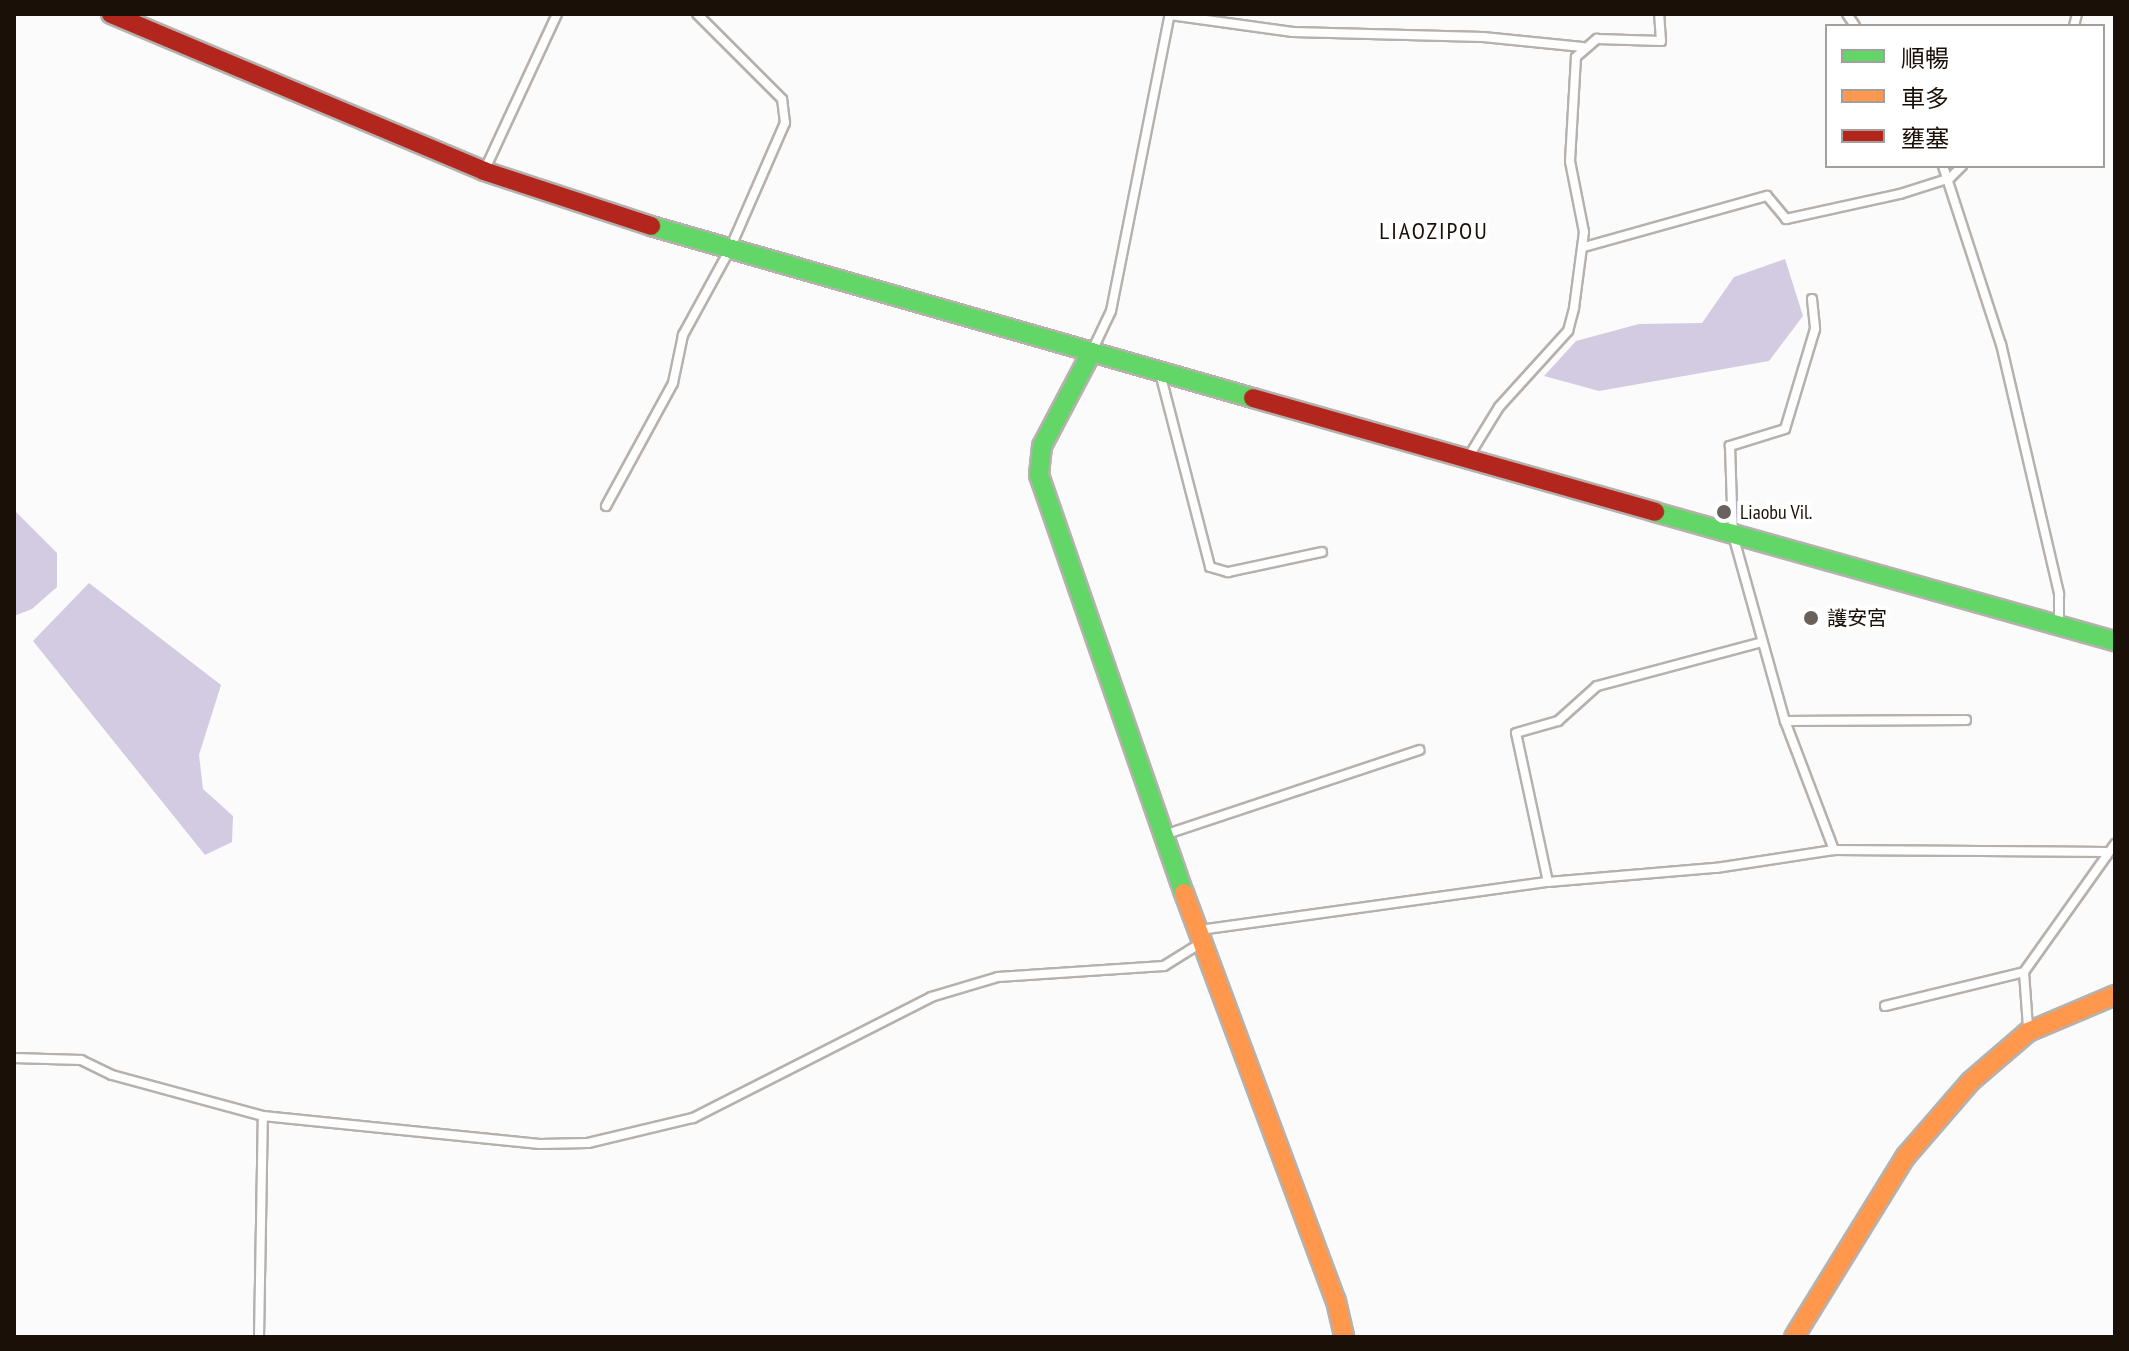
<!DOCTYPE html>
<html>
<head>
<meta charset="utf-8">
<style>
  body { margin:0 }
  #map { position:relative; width:2129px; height:1351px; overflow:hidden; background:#fbfbfb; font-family:"PT Sans Narrow","Noto Sans TC",sans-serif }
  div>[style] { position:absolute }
  .water>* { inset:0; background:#d3cbe2 }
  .roads { filter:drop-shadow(2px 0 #b6b1ad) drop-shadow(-2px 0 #b6b1ad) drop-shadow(0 2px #b6b1ad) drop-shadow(0 -2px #b6b1ad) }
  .lane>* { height:8px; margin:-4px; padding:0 4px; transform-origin:4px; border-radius:4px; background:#fefefe }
  .fast>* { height:18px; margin:-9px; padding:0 9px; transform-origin:9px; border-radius:9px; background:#63d668 }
  .slow>* { height:18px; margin:-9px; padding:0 9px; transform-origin:9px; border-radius:9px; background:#ff974d }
  .jam>* { height:18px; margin:-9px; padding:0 9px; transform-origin:9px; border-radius:9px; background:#b3261e }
  .dots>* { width:22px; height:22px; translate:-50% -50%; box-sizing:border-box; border:4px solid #fff; border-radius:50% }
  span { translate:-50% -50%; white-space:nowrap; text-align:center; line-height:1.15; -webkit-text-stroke:8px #fff; paint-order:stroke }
  .poi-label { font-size:20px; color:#1a1007 }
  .left { translate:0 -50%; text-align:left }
  .quarter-label { font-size:24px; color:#1a1007; letter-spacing:2px }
  .frame { position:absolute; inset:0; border:16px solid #1a1007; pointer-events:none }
  .legend { position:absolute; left:1825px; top:24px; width:280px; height:144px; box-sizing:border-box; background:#fff; border:2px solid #a39f9c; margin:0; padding:10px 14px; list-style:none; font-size:24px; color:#1a1007 }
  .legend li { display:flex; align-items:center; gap:16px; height:40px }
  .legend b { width:40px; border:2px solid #a39f9c }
</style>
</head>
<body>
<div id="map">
  <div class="water">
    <i style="clip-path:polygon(1785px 259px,1803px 316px,1769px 361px,1599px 391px,1544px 376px,1576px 341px,1639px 324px,1702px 323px,1734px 277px)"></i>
    <i style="clip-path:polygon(14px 510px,57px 553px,57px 587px,32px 609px,14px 616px)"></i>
    <i style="clip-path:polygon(89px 583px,221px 685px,199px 755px,203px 789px,233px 816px,232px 842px,205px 855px,33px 641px)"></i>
  </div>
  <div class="roads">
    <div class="lane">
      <i style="left:1847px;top:14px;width:14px;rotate:56deg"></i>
      <i style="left:1170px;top:15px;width:124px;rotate:7.9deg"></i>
      <i style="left:1293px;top:32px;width:190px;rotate:1.5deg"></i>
      <i style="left:1483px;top:37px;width:100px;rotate:5.7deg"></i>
      <i style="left:2074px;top:26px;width:12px;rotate:-76deg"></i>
      <i style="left:1943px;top:166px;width:187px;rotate:72deg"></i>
      <i style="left:2001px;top:344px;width:257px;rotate:76.9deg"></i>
      <i style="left:2059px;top:594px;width:26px;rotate:90deg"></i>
      <i style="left:486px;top:167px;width:169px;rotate:-65.1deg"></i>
      <i style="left:1584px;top:247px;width:190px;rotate:-15.6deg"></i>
      <i style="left:1767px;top:196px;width:30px;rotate:50deg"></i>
      <i style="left:1786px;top:219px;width:117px;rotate:-12.4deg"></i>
      <i style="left:1900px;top:194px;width:52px;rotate:-17.7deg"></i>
      <i style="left:1950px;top:178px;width:17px;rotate:-45deg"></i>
      <i style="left:1812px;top:299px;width:30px;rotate:84deg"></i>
      <i style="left:1815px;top:329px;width:104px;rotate:106.7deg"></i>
      <i style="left:1785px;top:429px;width:58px;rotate:162.8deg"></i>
      <i style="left:1730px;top:446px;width:89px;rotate:88.1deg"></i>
      <i style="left:1733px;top:535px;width:193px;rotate:74.4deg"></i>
      <i style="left:1785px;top:721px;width:138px;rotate:69.2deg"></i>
      <i style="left:1092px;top:351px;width:44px;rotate:-64.6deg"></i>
      <i style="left:1111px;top:311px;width:303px;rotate:-78.8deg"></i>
      <i style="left:1161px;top:377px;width:196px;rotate:75.5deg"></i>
      <i style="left:1210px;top:567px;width:19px;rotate:16deg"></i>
      <i style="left:1228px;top:572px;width:96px;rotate:-12deg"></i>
      <i style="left:1469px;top:456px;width:57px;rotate:-58.5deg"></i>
      <i style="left:1499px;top:407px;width:103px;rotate:-47.8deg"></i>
      <i style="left:1568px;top:331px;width:24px;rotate:-75deg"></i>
      <i style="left:1574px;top:308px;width:77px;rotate:-82.5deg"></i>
      <i style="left:1584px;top:232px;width:72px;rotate:-101.2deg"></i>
      <i style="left:1570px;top:161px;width:104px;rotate:-86.7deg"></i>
      <i style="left:1576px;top:57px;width:28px;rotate:-41deg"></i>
      <i style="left:1597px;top:39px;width:64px;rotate:1.8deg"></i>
      <i style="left:1661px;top:41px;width:27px;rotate:-94deg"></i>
      <i style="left:606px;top:506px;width:140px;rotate:-61.4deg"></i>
      <i style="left:673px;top:383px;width:49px;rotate:-78.2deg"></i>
      <i style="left:683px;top:335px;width:96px;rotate:-61.3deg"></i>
      <i style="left:729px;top:251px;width:140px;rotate:-66.4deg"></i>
      <i style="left:785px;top:123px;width:24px;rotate:-97deg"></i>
      <i style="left:782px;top:99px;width:120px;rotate:-135deg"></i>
      <i style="left:1785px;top:721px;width:181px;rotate:-0.3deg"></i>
      <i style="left:1167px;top:834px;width:266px;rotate:-18.4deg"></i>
      <i style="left:1548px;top:882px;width:152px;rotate:-102.1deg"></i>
      <i style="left:1516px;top:733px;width:44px;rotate:-15.9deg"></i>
      <i style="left:1558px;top:721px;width:52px;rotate:-41.9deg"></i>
      <i style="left:1597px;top:686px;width:171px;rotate:-14.9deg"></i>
      <i style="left:1200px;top:930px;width:351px;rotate:-7.9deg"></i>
      <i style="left:1548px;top:882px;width:169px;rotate:-4.8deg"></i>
      <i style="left:1716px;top:868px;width:119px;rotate:-8.7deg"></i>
      <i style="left:1834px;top:850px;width:272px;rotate:0.4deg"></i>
      <i style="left:1885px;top:1006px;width:143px;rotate:-13.7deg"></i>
      <i style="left:2028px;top:1027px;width:55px;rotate:-94.2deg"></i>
      <i style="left:2024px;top:972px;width:157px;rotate:-54.6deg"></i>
      <i style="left:14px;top:1058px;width:67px;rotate:1.7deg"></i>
      <i style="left:81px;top:1060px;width:34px;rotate:26deg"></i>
      <i style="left:112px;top:1075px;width:156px;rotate:15.2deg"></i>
      <i style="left:263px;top:1116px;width:278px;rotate:5.8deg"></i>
      <i style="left:540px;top:1144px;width:48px;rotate:-1.2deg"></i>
      <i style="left:588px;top:1143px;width:108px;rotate:-13.4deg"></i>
      <i style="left:693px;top:1118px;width:267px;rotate:-26.9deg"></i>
      <i style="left:931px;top:997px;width:70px;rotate:-16.6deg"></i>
      <i style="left:998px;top:977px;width:166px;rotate:-3.8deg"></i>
      <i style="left:1164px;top:966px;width:39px;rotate:-32deg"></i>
      <i style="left:259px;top:1337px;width:221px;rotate:-89deg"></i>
    </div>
    <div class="fast">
      <i style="left:651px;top:226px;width:626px;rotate:15.95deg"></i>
      <i style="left:1090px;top:355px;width:103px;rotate:117.8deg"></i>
      <i style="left:1042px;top:446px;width:29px;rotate:96deg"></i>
      <i style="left:1039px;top:475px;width:442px;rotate:70.9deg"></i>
      <i style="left:1655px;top:512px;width:478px;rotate:15.7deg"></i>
    </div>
    <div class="slow">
      <i style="left:1184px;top:893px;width:435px;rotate:69.6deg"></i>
      <i style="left:1336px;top:1301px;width:37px;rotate:77deg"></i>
      <i style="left:1794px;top:1337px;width:213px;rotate:-58.3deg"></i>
      <i style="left:1906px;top:1156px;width:99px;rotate:-49.1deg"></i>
      <i style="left:1971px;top:1081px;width:75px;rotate:-40.7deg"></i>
      <i style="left:2028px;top:1032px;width:95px;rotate:-23deg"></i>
    </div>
    <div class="jam">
      <i style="left:111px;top:14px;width:405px;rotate:22.8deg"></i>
      <i style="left:484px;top:171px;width:176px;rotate:18.2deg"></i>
      <i style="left:1253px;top:398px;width:418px;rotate:15.8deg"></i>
    </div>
  </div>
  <div class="dots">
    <i style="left:1724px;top:512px;background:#69625c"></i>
    <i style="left:1811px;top:618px;background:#69625c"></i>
  </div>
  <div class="poi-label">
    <span class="left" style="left:1740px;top:512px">Liaobu Vil.</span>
    <span class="left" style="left:1827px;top:618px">護安宮</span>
  </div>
  <div class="quarter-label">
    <span style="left:1434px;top:231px">LIAOZIPOU</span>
  </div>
  <div class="frame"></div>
  <ul class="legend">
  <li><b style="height:10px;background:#63d668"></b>順暢</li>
  <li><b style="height:10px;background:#ff974d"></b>車多</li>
  <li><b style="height:10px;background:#b3261e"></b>壅塞</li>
  </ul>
</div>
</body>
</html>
